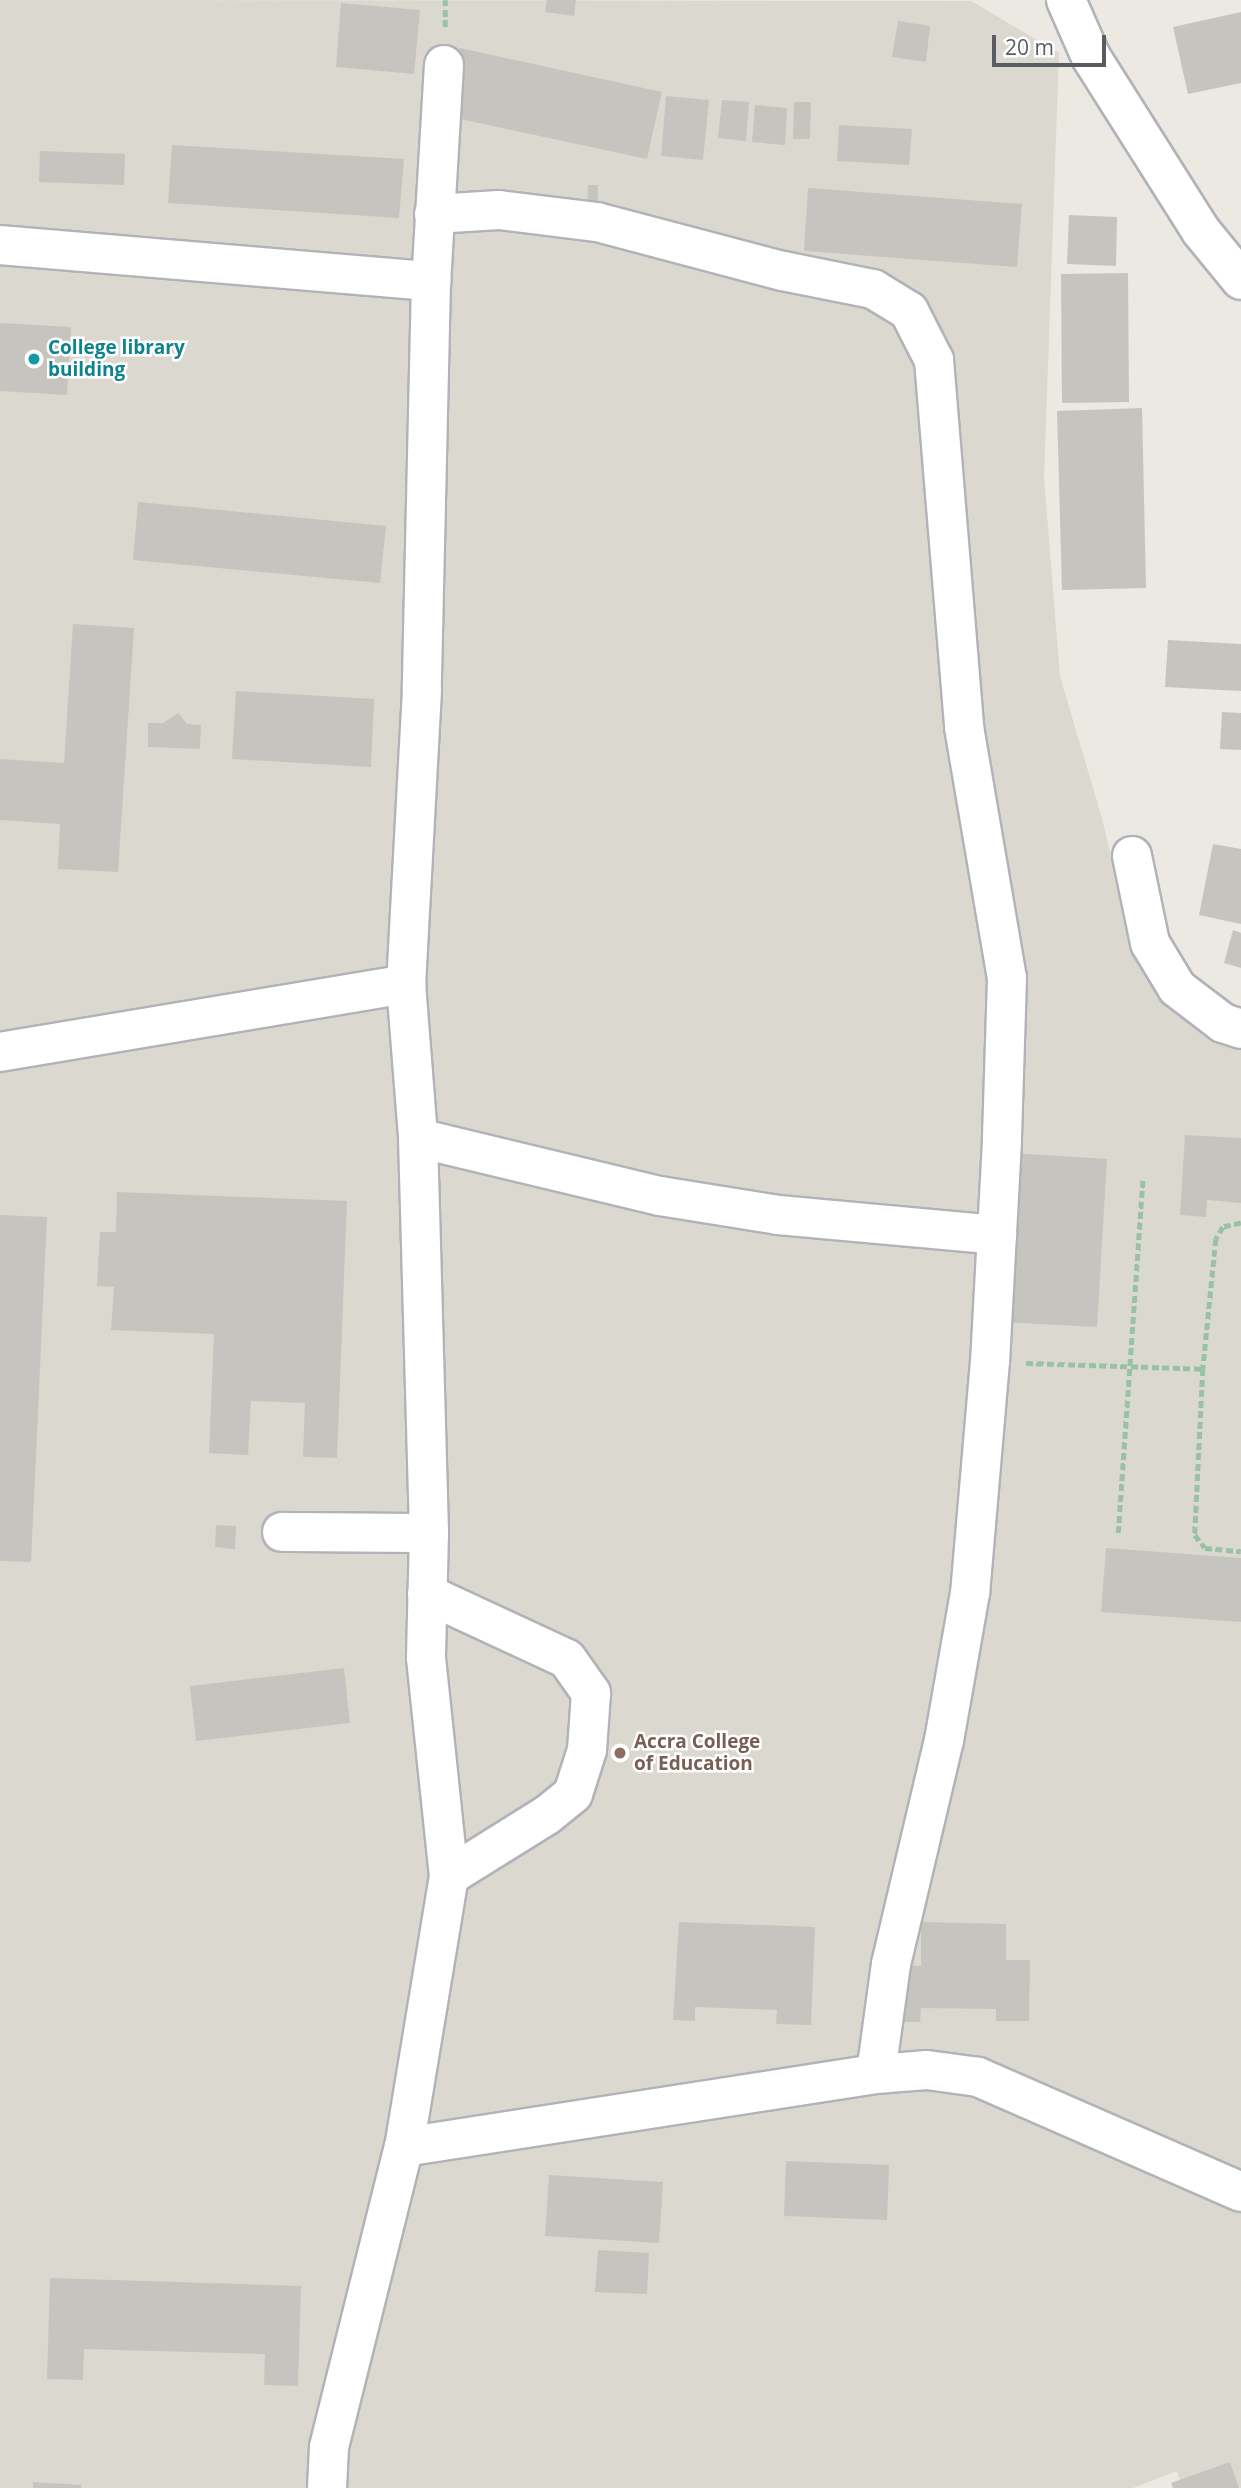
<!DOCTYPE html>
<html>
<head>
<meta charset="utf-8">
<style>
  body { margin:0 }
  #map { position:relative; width:1241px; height:2488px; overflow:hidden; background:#ebe9e1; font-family:"Open Sans",sans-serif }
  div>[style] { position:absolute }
  .education>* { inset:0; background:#dbd8cf }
  .building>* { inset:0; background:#c6c4be }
  .path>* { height:4.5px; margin-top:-2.25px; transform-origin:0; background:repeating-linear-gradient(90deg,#99c2a5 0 7px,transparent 0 10.5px) }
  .roads { filter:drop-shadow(2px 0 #b1b3b8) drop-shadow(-2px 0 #b1b3b8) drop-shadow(0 2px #b1b3b8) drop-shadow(0 -2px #b1b3b8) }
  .minor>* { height:38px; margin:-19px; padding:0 19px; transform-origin:19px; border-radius:19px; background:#fff }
  .dots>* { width:19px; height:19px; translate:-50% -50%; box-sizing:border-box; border:4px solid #fff; border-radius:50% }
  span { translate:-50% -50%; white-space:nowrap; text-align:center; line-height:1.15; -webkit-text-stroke:5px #fff; paint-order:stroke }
  .culture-label { font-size:19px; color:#0d838f; font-weight:700 }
  .left { translate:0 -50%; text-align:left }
  .education-label { font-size:19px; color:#785e54; font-weight:700 }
  .scale { position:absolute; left:992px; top:35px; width:114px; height:32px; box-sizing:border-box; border:4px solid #595d61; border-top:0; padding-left:9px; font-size:21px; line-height:24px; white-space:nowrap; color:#595d61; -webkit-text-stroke:5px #fff; paint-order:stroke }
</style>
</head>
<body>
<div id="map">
  <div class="education">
    <i style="clip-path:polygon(0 0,971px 1px,1059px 53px,1044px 478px,1060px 676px,1103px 822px,1133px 951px,1174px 1012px,1241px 1035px,1241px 2488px,1182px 2488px,1177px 2471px,1133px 2488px,0 2488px)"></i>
  </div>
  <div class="building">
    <i style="clip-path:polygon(547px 0,576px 0,574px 16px,545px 12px)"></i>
    <i style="clip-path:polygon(341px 3px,420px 10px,414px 74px,336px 67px)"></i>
    <i style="clip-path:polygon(1241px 12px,1241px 83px,1188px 94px,1173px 27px)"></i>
    <i style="clip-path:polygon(898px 21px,930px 26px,926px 62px,892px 57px)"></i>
    <i style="clip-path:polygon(460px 48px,662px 92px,647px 159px,446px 116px)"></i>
    <i style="clip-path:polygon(666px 96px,709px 100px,703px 160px,661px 156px)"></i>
    <i style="clip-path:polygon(722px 100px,749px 102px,746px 141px,718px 138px)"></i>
    <i style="clip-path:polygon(794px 102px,811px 102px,810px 139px,793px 139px)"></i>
    <i style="clip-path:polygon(755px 105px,787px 108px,785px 145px,752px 142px)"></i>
    <i style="clip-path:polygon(839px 125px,912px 129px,909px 165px,837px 161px)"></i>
    <i style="clip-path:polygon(172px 145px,404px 159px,399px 218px,168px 203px)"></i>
    <i style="clip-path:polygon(40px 151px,125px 154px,124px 185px,39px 182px)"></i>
    <i style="clip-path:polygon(588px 185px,598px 185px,597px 210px,587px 209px)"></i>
    <i style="clip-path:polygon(808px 188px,1022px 204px,1017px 267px,804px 251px)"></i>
    <i style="clip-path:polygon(1069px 215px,1117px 217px,1116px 266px,1067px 264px)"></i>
    <i style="clip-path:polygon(1128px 273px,1129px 402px,1062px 403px,1061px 274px)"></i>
    <i style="clip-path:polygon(0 323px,71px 327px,67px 395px,0 391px)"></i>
    <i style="clip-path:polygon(1142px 408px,1146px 588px,1062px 590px,1057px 411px)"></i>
    <i style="clip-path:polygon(138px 502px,386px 526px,380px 583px,133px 560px)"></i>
    <i style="clip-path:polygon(73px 624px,134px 628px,118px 872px,58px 869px,60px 824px,0 820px,0 759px,64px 763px)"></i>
    <i style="clip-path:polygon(1168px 640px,1241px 644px,1241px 691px,1165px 687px)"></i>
    <i style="clip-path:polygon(236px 691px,374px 699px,371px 767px,232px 759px)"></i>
    <i style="clip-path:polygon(1222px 712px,1241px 713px,1241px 750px,1220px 749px)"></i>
    <i style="clip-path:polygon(178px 713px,187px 724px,201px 725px,200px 749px,148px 747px,148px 723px,163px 723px)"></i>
    <i style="clip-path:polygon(1213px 844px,1241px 849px,1241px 924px,1199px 915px)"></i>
    <i style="clip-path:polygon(1233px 930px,1241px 933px,1241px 968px,1224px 963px)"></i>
    <i style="clip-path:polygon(1185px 1135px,1241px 1138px,1241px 1203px,1207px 1200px,1206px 1217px,1180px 1215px)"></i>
    <i style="clip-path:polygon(1012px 1153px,1107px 1159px,1097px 1327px,1002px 1322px)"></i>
    <i style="clip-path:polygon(117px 1192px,347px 1201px,337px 1458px,303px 1457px,305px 1403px,251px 1401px,248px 1455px,209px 1453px,214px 1334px,111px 1330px,114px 1287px,97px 1286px,100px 1232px,116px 1232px)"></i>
    <i style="clip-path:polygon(0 1215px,47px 1217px,31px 1562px,0 1561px)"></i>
    <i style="clip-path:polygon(216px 1525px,236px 1526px,235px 1549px,215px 1547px)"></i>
    <i style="clip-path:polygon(1106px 1548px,1241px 1558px,1241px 1622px,1101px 1612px)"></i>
    <i style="clip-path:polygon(344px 1668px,350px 1723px,196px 1741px,190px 1686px)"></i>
    <i style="clip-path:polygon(679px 1922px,815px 1927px,811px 2025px,776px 2024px,777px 2010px,695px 2007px,695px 2021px,673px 2020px)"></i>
    <i style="clip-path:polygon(921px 1922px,1006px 1924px,1006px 1960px,1030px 1960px,1029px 2021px,996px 2021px,996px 2009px,921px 2008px,920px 2022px,898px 2022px,899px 1965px,921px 1966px)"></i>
    <i style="clip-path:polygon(786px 2161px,889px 2165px,887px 2220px,784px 2216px)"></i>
    <i style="clip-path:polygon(549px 2175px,663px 2182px,659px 2243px,545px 2236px)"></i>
    <i style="clip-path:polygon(598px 2250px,649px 2253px,647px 2294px,595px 2292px)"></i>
    <i style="clip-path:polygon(50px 2278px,301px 2286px,298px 2386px,264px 2385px,265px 2354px,84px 2349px,83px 2380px,47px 2379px)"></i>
    <i style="clip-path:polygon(1230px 2462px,1239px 2488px,1173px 2488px,1171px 2483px)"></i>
    <i style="clip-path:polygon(33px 2482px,82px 2485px,81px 2488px,33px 2488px)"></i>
  </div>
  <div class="path">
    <i style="left:445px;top:27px;width:27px;rotate:-90deg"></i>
    <i style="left:1241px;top:1223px;width:18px;rotate:167deg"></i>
    <i style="left:1223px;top:1227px;width:14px;rotate:120deg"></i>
    <i style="left:1216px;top:1239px;width:131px;rotate:95.7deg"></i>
    <i style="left:1203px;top:1369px;width:166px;rotate:92.8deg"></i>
    <i style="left:1195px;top:1535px;width:16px;rotate:52deg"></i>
    <i style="left:1205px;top:1548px;width:36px;rotate:5deg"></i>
    <i style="left:1026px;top:1363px;width:177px;rotate:1.9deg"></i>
    <i style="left:1118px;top:1533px;width:355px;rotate:-86deg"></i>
  </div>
  <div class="roads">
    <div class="minor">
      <i style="left:1066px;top:0;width:62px;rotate:66.3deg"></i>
      <i style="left:1091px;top:57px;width:206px;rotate:57.7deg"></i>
      <i style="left:1201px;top:231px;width:63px;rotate:50.8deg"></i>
      <i style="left:444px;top:65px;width:216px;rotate:93.4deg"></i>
      <i style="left:431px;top:281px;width:409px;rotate:91.3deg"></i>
      <i style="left:422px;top:690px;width:294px;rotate:93.1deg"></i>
      <i style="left:406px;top:984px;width:154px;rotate:85.5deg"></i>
      <i style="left:418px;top:1138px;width:395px;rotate:88.4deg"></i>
      <i style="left:429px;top:1533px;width:125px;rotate:91.4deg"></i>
      <i style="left:426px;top:1658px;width:219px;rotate:84deg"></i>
      <i style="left:449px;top:1876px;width:275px;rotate:99.4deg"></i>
      <i style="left:404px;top:2147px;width:478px;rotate:-8.8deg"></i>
      <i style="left:876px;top:2074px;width:51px;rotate:-4.5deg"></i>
      <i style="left:927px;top:2070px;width:51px;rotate:7.8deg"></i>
      <i style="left:978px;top:2077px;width:287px;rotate:23.6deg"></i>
      <i style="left:434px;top:214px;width:65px;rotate:-3.5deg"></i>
      <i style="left:499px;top:210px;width:99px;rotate:7deg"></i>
      <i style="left:597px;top:222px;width:192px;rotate:14.8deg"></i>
      <i style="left:783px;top:271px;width:92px;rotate:11.3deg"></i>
      <i style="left:873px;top:289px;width:42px;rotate:31.4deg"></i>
      <i style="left:909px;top:311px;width:55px;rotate:63deg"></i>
      <i style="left:934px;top:360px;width:368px;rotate:85.3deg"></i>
      <i style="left:964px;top:727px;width:255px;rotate:80.3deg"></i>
      <i style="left:1007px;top:978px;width:163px;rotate:91.8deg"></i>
      <i style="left:1002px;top:1141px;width:220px;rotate:93.1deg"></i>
      <i style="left:990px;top:1361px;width:233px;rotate:94.9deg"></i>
      <i style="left:970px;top:1593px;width:149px;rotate:100deg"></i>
      <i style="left:944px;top:1740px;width:230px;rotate:103.3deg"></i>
      <i style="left:891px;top:1964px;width:111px;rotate:97.8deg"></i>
      <i style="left:0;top:245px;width:433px;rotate:4.8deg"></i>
      <i style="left:1132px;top:856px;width:89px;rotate:78.3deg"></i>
      <i style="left:1150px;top:943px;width:52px;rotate:59deg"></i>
      <i style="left:1177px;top:988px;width:58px;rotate:37.3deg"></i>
      <i style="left:1223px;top:1023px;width:19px;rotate:18deg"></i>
      <i style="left:0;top:1052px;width:412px;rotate:-9.5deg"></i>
      <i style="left:418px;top:1138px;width:249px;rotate:13.5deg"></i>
      <i style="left:660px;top:1196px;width:120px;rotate:9.1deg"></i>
      <i style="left:778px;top:1215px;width:220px;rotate:5.2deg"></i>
      <i style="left:282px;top:1532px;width:147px;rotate:0.4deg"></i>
      <i style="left:427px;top:1594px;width:154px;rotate:24.9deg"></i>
      <i style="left:567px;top:1659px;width:42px;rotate:54.8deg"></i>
      <i style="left:591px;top:1693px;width:57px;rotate:94deg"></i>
      <i style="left:587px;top:1750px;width:46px;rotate:107.7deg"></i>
      <i style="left:573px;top:1794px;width:33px;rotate:141deg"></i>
      <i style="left:547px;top:1815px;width:115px;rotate:148.1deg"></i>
      <i style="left:327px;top:2488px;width:41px;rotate:-87.2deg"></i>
      <i style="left:329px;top:2447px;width:309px;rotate:-76deg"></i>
    </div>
  </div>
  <div class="dots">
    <i style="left:34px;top:359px;background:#0f9aa8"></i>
    <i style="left:620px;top:1753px;background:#8d6e63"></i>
  </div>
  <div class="culture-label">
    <span class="left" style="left:48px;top:359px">College library<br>building</span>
  </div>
  <div class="education-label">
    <span class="left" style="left:634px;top:1753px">Accra College<br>of Education</span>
  </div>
  <div class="scale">20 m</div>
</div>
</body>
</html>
